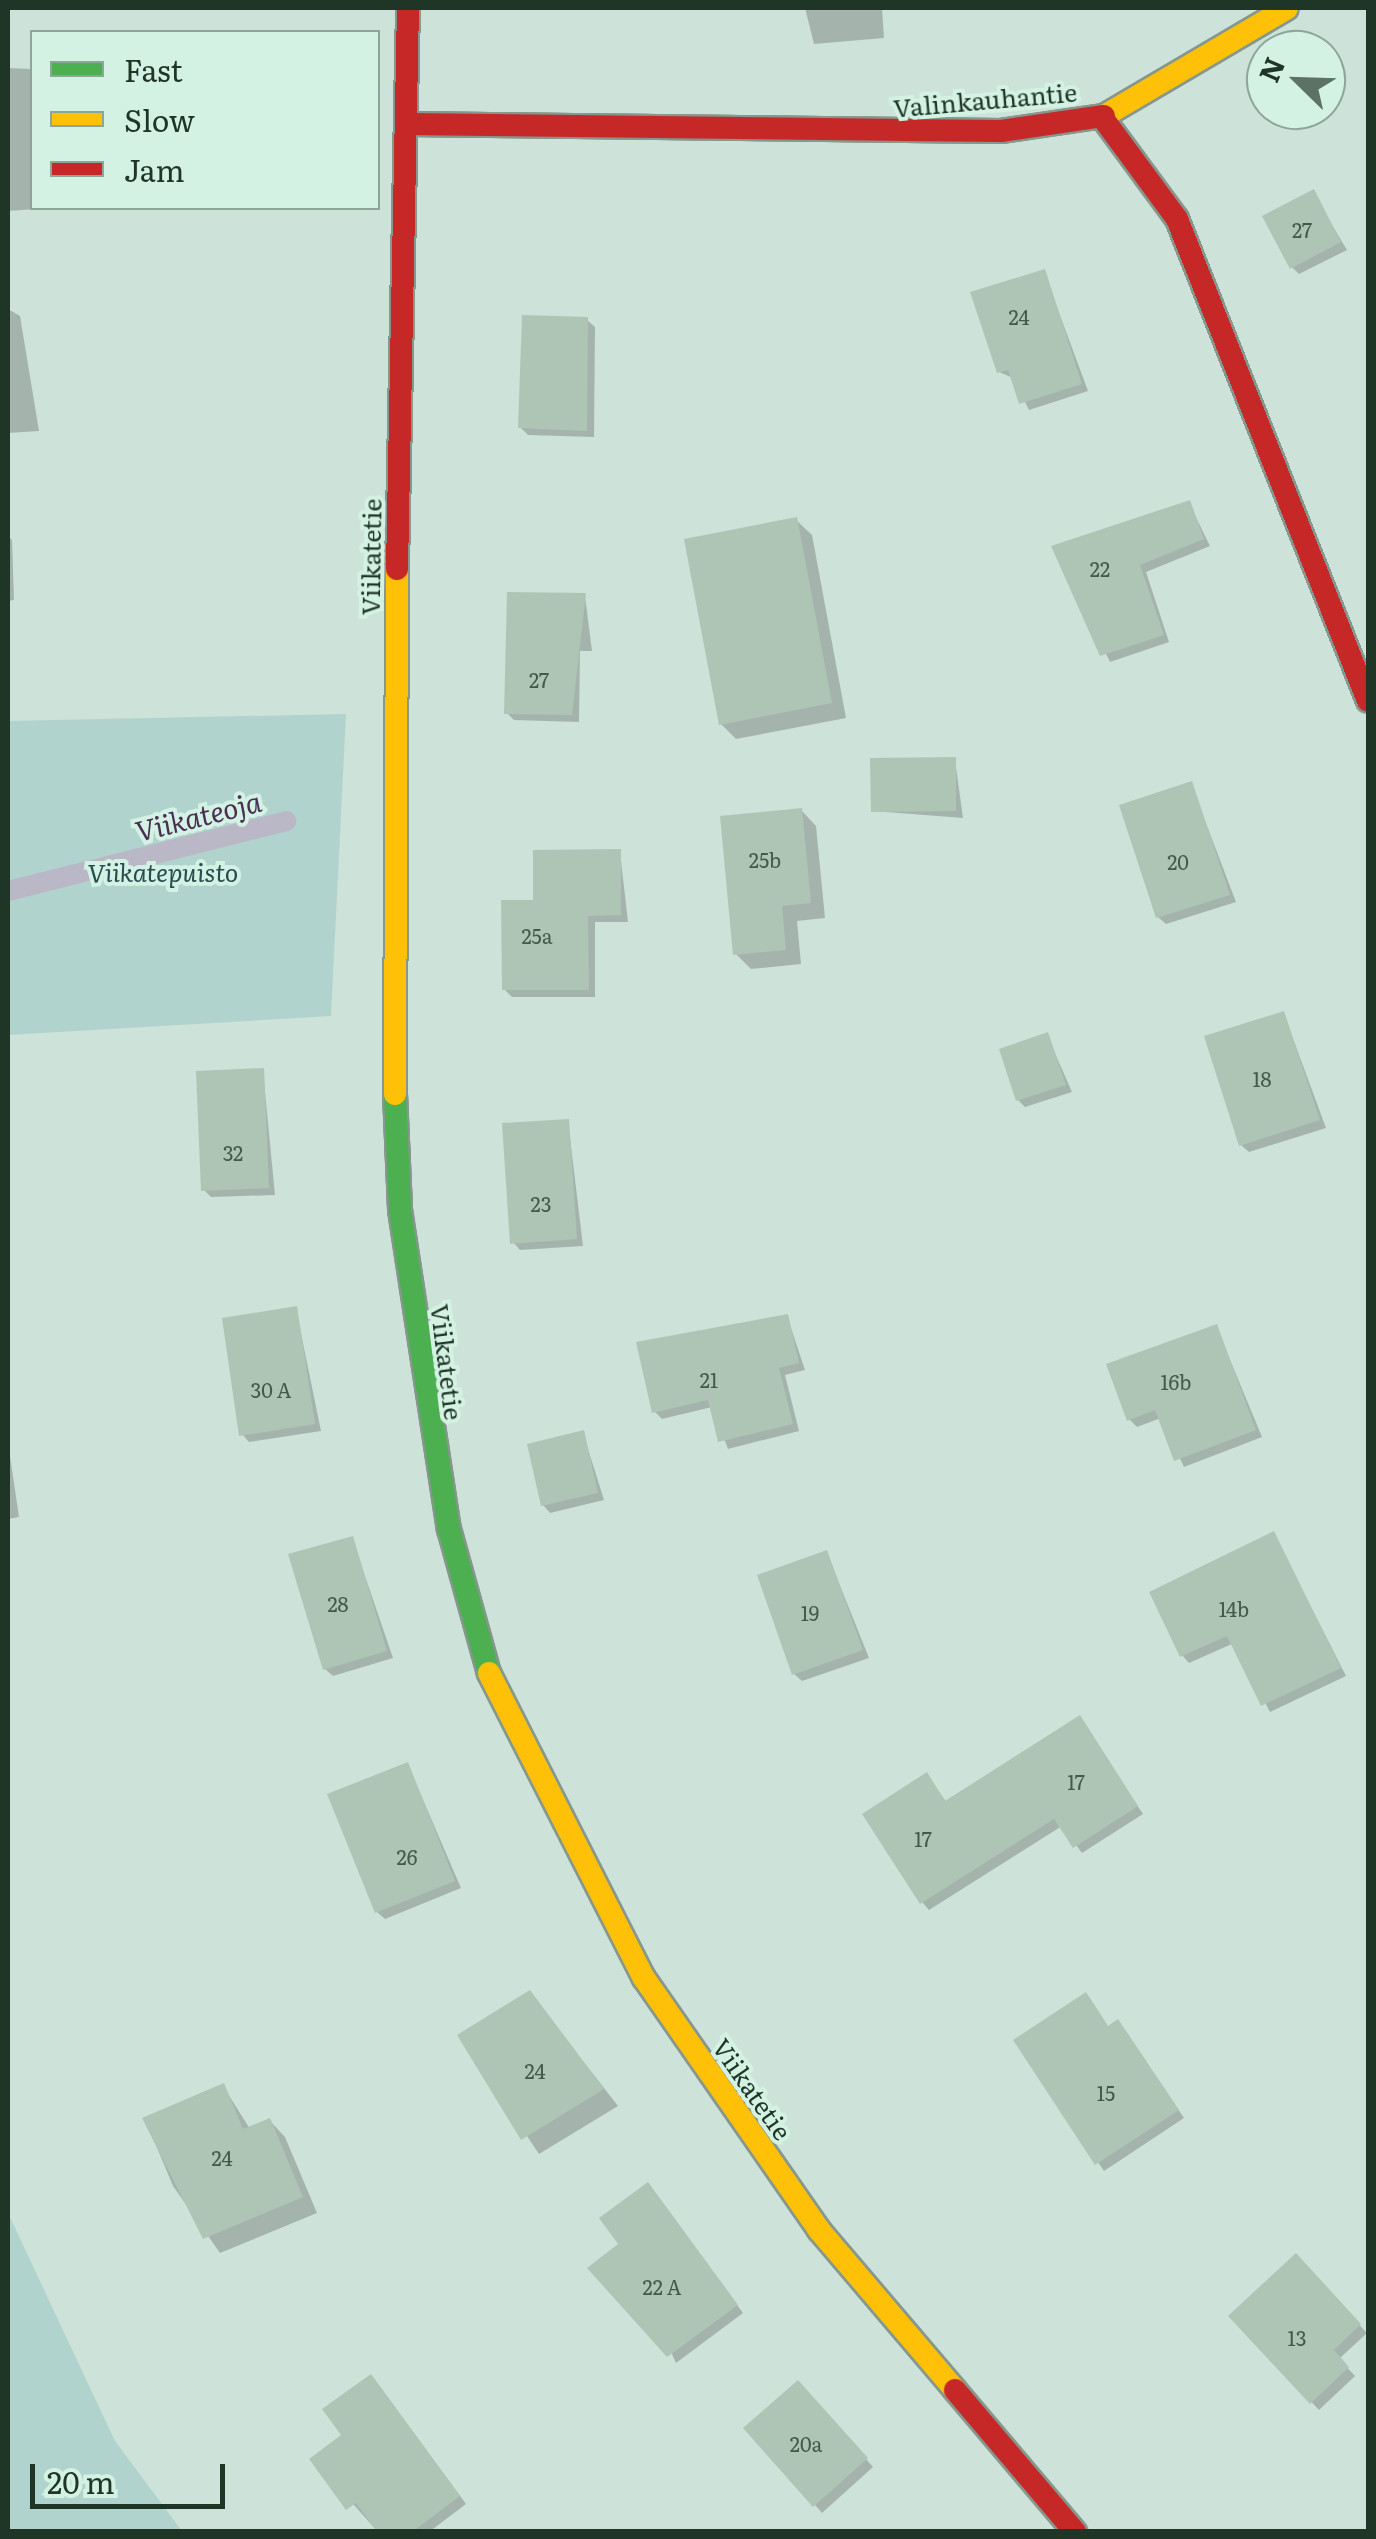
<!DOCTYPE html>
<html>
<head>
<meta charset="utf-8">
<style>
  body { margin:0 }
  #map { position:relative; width:1376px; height:2539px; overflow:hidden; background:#cde2d8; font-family:Literata,serif }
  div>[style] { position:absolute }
  .green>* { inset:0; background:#b1d3cd }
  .shadow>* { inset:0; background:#0003 }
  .stream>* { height:20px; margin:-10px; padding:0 10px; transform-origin:10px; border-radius:10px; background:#bab8c6 }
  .building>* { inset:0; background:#aec5b6 }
  .roads { filter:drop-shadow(2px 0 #86978d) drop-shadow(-2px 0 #86978d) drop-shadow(0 2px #86978d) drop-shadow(0 -2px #86978d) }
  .fast>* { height:22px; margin:-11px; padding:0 11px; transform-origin:11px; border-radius:11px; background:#4caf50 }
  .slow>* { height:22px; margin:-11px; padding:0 11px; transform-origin:11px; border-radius:11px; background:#ffc107 }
  .jam>* { height:22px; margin:-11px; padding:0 11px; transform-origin:11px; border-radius:11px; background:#c62828 }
  span { translate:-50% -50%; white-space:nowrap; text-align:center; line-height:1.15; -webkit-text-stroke:8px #d4f2e4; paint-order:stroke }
  .number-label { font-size:20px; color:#43594a }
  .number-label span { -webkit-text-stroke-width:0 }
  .street-label { font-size:25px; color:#1f3526 }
  .park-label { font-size:25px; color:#284d50; font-style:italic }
  .water-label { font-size:28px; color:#4a3053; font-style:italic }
  .frame { position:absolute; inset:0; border:10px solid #1f3526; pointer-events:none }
  .legend { position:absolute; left:30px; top:30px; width:350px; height:180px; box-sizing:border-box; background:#d4f2e4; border:2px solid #8ca698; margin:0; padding:12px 18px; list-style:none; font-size:30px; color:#1f3526 }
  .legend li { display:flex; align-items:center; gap:20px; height:50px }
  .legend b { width:50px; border:2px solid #8ca698 }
  .north { position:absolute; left:1246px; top:30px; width:100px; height:100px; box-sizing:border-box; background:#d4f2e4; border:2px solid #8ca698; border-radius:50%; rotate:293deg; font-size:28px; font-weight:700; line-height:40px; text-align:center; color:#1f3526 }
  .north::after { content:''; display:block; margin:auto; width:35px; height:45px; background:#5c7264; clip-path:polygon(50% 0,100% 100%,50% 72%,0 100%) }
  .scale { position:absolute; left:30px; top:2464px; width:195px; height:45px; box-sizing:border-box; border:5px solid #1f3526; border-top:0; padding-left:12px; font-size:30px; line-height:35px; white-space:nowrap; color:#1f3526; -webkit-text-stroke:8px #d4f2e4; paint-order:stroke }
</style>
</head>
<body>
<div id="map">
  <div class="green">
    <i style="clip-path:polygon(346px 714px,331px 1016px,8px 1035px,8px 721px)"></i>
    <i style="clip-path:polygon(8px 2213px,115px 2441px,182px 2531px,8px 2531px)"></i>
  </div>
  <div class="shadow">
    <i style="clip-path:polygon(805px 8px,882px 8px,884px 38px,814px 44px)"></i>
    <i style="clip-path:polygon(8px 68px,32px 69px,32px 208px,50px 208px,8px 211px)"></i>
    <i style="clip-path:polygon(1313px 193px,1347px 250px,1299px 274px,1292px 267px)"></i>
    <i style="clip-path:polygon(1044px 272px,1088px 391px,1029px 410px,1013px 378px,999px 372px)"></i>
    <i style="clip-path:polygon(8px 309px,20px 316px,39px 431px,8px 433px)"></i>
    <i style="clip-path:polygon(587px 320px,595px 327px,594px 437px,528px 435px,520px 427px)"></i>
    <i style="clip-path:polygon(1189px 503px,1210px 546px,1146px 572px,1169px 642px,1110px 662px,1055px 548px)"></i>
    <i style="clip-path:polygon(796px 520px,812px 535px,846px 718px,736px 739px,721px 724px)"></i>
    <i style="clip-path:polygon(8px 536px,12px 540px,14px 600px,8px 601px)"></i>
    <i style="clip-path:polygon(585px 596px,592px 651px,580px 651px,579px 722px,514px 720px,507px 713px)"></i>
    <i style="clip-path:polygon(955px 760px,963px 818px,873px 811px)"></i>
    <i style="clip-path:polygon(1191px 784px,1236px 902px,1166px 924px,1158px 917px)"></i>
    <i style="clip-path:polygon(801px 810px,816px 826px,825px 918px,797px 921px,801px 964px,751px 969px,736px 954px)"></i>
    <i style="clip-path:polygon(620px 852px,628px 922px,595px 922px,595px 997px,512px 997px,504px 989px,536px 902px)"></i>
    <i style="clip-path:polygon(1284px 1014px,1326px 1128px,1249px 1152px,1241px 1145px)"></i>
    <i style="clip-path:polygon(1047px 1035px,1072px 1092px,1025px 1107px,1018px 1100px)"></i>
    <i style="clip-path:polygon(263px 1071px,275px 1195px,211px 1197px,204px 1190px)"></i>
    <i style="clip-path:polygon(568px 1121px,583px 1246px,520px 1250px,513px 1242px)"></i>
    <i style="clip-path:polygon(296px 1309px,321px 1431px,249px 1442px,242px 1434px)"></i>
    <i style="clip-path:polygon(787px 1316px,805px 1370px,785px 1375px,799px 1431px,728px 1449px,712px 1407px,662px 1419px,654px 1411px)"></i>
    <i style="clip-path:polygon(1216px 1326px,1262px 1437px,1184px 1467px,1161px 1418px,1137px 1427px,1129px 1419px)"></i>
    <i style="clip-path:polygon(583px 1433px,604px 1500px,550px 1513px,543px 1505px)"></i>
    <i style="clip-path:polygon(8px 1442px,19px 1517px,8px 1519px)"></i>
    <i style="clip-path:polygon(1274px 1534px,1346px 1676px,1270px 1712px,1234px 1643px,1189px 1663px,1182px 1655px)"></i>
    <i style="clip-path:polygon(352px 1538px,393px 1658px,333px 1676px,325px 1669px)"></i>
    <i style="clip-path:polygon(827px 1553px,869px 1658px,802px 1681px,794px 1674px)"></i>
    <i style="clip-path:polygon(1080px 1719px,1143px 1814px,1082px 1853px,1062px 1826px,929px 1910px,922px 1902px,927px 1775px,947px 1803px)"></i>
    <i style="clip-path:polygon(408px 1765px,461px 1888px,385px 1919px,377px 1912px)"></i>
    <i style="clip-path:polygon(530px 1993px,618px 2106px,539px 2154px,460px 2036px)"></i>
    <i style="clip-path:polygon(1093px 2003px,1109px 2028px,1125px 2030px,1184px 2118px,1104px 2171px,1016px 2041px)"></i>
    <i style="clip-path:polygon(223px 2086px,250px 2129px,270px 2121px,285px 2137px,317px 2213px,220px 2253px,173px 2186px,145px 2119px)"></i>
    <i style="clip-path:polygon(655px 2193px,743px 2313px,676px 2363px,622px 2244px)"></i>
    <i style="clip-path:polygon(1296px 2257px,1367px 2333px,1339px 2359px,1355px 2376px,1319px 2410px,1231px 2316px)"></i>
    <i style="clip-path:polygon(378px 2384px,466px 2504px,429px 2532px,378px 2532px,313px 2459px,344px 2435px)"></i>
    <i style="clip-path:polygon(805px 2390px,873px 2467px,822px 2513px,815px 2505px)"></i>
  </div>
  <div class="stream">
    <i style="left:8px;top:891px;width:287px;rotate:-14.1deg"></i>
  </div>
  <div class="building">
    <i style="clip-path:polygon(1314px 189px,1341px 242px,1290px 269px,1262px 216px)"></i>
    <i style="clip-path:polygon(1045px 269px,1082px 384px,1019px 404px,1008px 370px,997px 373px,970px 292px)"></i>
    <i style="clip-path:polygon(522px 315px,588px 317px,587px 431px,518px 428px)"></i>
    <i style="clip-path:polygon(1190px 500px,1204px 539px,1140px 565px,1164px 635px,1100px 656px,1051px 546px)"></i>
    <i style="clip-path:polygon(797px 517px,832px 703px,719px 725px,684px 539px)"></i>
    <i style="clip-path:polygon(507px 592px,586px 593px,572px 715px,504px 714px)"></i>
    <i style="clip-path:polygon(956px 757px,956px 811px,871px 812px,870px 758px)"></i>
    <i style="clip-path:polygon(1192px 781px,1230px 895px,1156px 918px,1119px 805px)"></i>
    <i style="clip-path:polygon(802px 808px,811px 903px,782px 906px,786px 950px,733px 955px,720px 816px)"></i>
    <i style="clip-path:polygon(621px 849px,621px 915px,588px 916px,589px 990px,502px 990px,501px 900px,533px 900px,533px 850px)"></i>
    <i style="clip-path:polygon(1284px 1011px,1320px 1120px,1239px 1146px,1204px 1036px)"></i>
    <i style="clip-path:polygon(1048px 1032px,1066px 1085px,1016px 1101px,999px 1049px)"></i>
    <i style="clip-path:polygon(264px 1068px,269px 1188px,201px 1191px,196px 1071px)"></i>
    <i style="clip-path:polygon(569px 1119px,577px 1239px,510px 1244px,502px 1123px)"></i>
    <i style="clip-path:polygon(297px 1306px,315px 1424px,239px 1436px,222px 1318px)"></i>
    <i style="clip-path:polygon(788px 1314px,799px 1363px,779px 1368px,793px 1424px,718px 1442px,708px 1400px,652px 1413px,636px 1342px)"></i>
    <i style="clip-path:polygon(1217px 1324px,1256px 1430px,1174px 1461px,1155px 1410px,1127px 1421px,1106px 1364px)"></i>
    <i style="clip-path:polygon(584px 1430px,598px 1493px,541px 1506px,527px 1444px)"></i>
    <i style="clip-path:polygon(1274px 1531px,1341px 1668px,1261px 1706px,1227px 1636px,1180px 1657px,1149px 1592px)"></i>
    <i style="clip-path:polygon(353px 1536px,387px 1651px,323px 1670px,288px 1554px)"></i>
    <i style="clip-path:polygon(827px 1550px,863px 1650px,792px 1675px,757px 1575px)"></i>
    <i style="clip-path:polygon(1080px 1715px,1138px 1806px,1073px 1848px,1054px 1819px,920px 1904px,862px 1814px,927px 1772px,945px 1801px)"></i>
    <i style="clip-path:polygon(408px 1762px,455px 1881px,375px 1913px,327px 1794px)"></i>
    <i style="clip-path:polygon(530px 1990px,604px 2089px,521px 2140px,457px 2035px)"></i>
    <i style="clip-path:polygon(1086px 1992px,1108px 2026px,1118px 2019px,1179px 2110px,1095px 2165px,1013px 2040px)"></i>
    <i style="clip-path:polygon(224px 2083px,243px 2129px,270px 2118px,303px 2197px,203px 2239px,142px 2118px)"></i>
    <i style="clip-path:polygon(648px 2182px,738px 2305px,667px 2357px,587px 2268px,618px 2244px,599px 2218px)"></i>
    <i style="clip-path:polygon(1296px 2253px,1361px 2324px,1334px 2350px,1349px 2367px,1310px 2404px,1228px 2316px)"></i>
    <i style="clip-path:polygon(371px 2374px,460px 2496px,412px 2532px,377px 2532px,356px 2503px,346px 2510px,309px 2459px,341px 2435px,322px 2409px)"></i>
    <i style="clip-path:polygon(798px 2380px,868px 2458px,813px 2507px,743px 2428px)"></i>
  </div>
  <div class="roads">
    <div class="fast">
      <i style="left:395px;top:1094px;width:116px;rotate:87.5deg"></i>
      <i style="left:400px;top:1210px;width:323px;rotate:81.3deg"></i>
      <i style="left:449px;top:1529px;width:149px;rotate:74.5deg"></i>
    </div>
    <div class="slow">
      <i style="left:1104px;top:116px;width:212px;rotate:-30.5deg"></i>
      <i style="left:395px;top:1094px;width:525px;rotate:-89.78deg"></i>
      <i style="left:489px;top:1673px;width:342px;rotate:63.1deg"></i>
      <i style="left:644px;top:1978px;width:307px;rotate:55.2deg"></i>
      <i style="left:819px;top:2230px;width:210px;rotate:49.6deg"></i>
    </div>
    <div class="jam">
      <i style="left:1102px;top:117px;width:127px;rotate:53.7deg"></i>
      <i style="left:1177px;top:219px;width:518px;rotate:68.38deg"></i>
      <i style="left:407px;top:124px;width:594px;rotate:0.68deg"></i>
      <i style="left:1001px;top:131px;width:104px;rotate:-8.3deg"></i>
      <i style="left:397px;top:569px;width:561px;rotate:-88.88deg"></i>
      <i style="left:955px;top:2390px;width:186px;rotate:49.8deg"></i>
    </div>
  </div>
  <div class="number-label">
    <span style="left:1302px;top:229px">27</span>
    <span style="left:1019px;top:316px">24</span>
    <span style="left:1100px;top:568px">22</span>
    <span style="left:539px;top:679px">27</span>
    <span style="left:765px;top:859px">25b</span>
    <span style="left:1178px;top:861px">20</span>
    <span style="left:537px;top:935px">25a</span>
    <span style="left:1262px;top:1078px">18</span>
    <span style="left:233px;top:1152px">32</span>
    <span style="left:541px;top:1203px">23</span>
    <span style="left:709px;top:1379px">21</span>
    <span style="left:1176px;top:1381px">16b</span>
    <span style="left:271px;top:1389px">30 A</span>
    <span style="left:338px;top:1603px">28</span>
    <span style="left:1234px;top:1608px">14b</span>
    <span style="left:810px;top:1612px">19</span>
    <span style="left:1076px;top:1781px">17</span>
    <span style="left:923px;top:1838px">17</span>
    <span style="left:407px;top:1856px">26</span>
    <span style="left:535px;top:2070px">24</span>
    <span style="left:1106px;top:2092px">15</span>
    <span style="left:222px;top:2157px">24</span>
    <span style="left:662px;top:2286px">22 A</span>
    <span style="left:1297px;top:2337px">13</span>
    <span style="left:806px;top:2443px">20a</span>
  </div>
  <div class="street-label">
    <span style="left:985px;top:100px;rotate:-5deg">Valinkauhantie</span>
    <span style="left:371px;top:557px;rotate:-89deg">Viikatetie</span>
    <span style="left:447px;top:1362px;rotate:83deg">Viikatetie</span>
    <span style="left:752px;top:2089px;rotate:55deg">Viikatetie</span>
  </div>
  <div class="park-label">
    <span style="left:163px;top:872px">Viikatepuisto</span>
  </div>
  <div class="water-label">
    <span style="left:198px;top:815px;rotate:-14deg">Viikateoja</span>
  </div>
  <div class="frame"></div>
  <ul class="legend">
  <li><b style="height:12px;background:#4caf50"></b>Fast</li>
  <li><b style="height:12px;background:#ffc107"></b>Slow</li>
  <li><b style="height:12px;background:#c62828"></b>Jam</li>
  </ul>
  <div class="north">N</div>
  <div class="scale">20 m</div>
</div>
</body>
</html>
